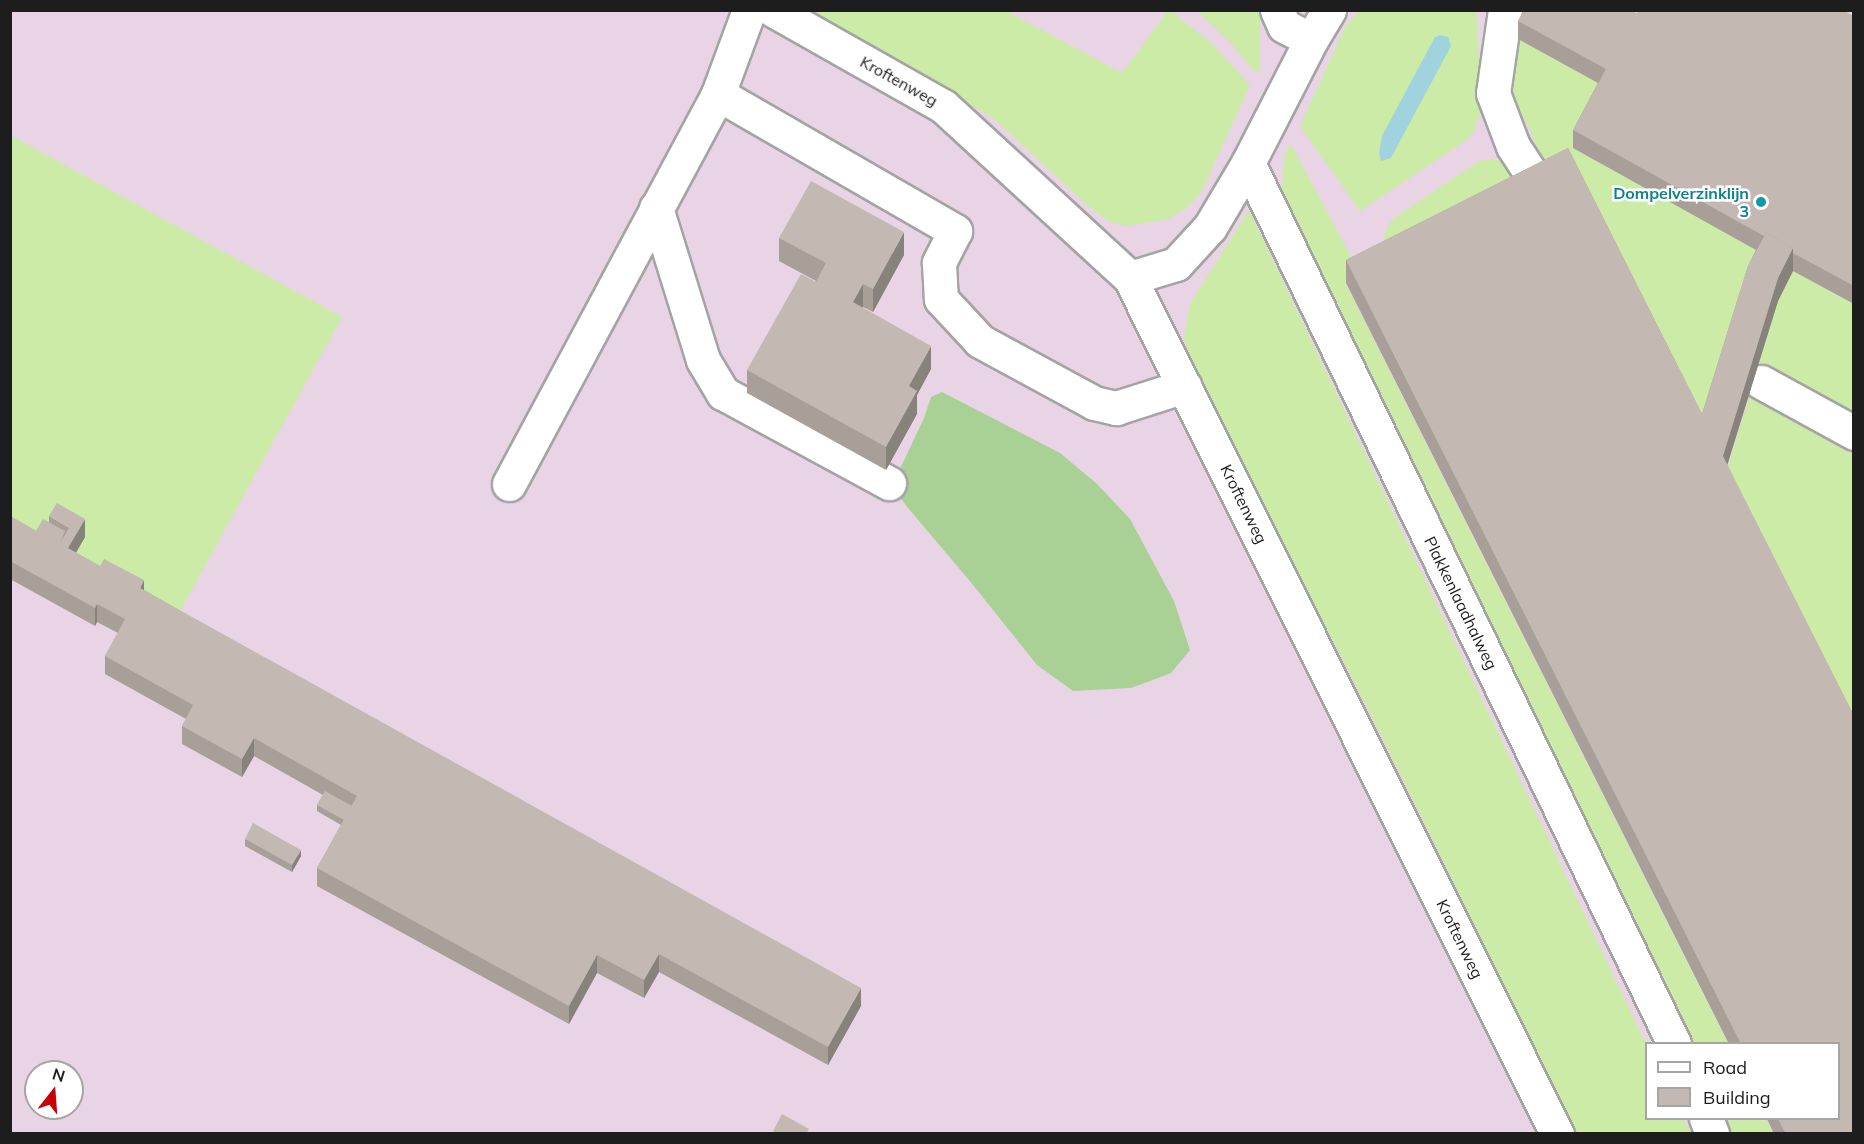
<!DOCTYPE html>
<html>
<head>
<meta charset="utf-8">
<style>
  body { margin:0 }
  #map { position:relative; width:1864px; height:1144px; overflow:hidden; background:#efeae2; font-family:Mulish,sans-serif }
  div>[style] { position:absolute }
  .industrial>* { inset:0; background:#e8d4e5 }
  .grass>* { inset:0; background:#cbeba6 }
  .forest>* { inset:0; background:#a9d095 }
  .water>* { inset:0; background:#a1d3de }
  .roads { filter:drop-shadow(2px 0 #a4a4a4) drop-shadow(-2px 0 #a4a4a4) drop-shadow(0 2px #a4a4a4) drop-shadow(0 -2px #a4a4a4) }
  .minor>* { height:33px; margin:-16.5px; padding:0 16.5px; transform-origin:16.5px; border-radius:16.5px; background:#fff }
  .wall>* { inset:0; background:#a89f99 }
  .shaded-wall>* { inset:0; background:#88827d }
  .building>* { inset:0; background:#c3b9b2 }
  .dots>* { width:16px; height:16px; translate:-50% -50%; box-sizing:border-box; border:3px solid #fff; border-radius:50% }
  span { translate:-50% -50%; white-space:nowrap; text-align:center; line-height:1.15; -webkit-text-stroke:5px #fff; paint-order:stroke }
  .street-label { font-size:16px; color:#1d1d1d }
  .culture-label { font-size:16px; color:#0d838f; font-weight:700 }
  .right { translate:-100% -50%; text-align:right }
  .frame { position:absolute; inset:0; border:12px solid #1d1d1d; pointer-events:none }
  .legend { position:absolute; left:1645px; top:1042px; width:195px; height:78px; box-sizing:border-box; background:#fff; border:2px solid #a5a5a5; margin:0; padding:8px 10px; list-style:none; font-size:18px; color:#1d1d1d }
  .legend li { display:flex; align-items:center; gap:12px; height:30px }
  .legend b { width:30px; border:2px solid #a5a5a5 }
  .north { position:absolute; left:24px; top:1060px; width:60px; height:60px; box-sizing:border-box; background:#fff; border:2px solid #a5a5a5; border-radius:50%; rotate:17deg; font-size:16px; font-weight:700; line-height:24px; text-align:center; color:#1d1d1d }
  .north::after { content:''; display:block; margin:auto; width:21px; height:27px; background:#ca0008; clip-path:polygon(50% 0,100% 100%,50% 72%,0 100%) }
</style>
</head>
<body>
<div id="map">
  <div class="industrial">
    <i style="clip-path:polygon(evenodd,10px 11px,1853px 11px,1853px 1133px,11px 1133px,10px 11px,1646px 1044px,1838px 1044px,1838px 1118px,1646px 1118px,1646px 1044px,10px 11px,36px 1072px,72px 1072px,72px 1108px,36px 1108px,36px 1072px)"></i>
  </div>
  <div class="grass">
    <i style="clip-path:polygon(808px 11px,1006px 11px,1122px 73px,1168px 11px,1171px 11px,1210px 42px,1250px 85px,1201px 193px,1187px 208px,1168px 219px,1127px 226px,1109px 222px,1087px 205px,993px 118px)"></i>
    <i style="clip-path:polygon(1197px 11px,1260px 11px,1260px 71px,1254px 71px,1230px 42px)"></i>
    <i style="clip-path:polygon(1359px 11px,1477px 11px,1481px 112px,1472px 135px,1462px 143px,1360px 211px,1300px 126px,1345px 27px)"></i>
    <i style="clip-path:polygon(1518px 39px,1606px 87px,1573px 148px,1853px 304px,1853px 426px,1725px 355px,1702px 430px,1552px 179px,1510px 87px)"></i>
    <i style="clip-path:polygon(10px 135px,342px 317px,173px 624px,11px 534px)"></i>
    <i style="clip-path:polygon(1290px 143px,1361px 275px,1345px 283px,1728px 1043px,1686px 1043px,1305px 251px,1282px 190px,1284px 156px)"></i>
    <i style="clip-path:polygon(1492px 159px,1507px 163px,1526px 178px,1382px 246px,1388px 225px,1394px 218px,1481px 160px)"></i>
    <i style="clip-path:polygon(1249px 210px,1646px 1044px,1646px 1118px,1683px 1119px,1691px 1133px,1577px 1133px,1374px 721px,1191px 365px,1184px 338px,1190px 304px)"></i>
    <i style="clip-path:polygon(1752px 387px,1853px 443px,1853px 736px,1724px 479px)"></i>
    <i style="clip-path:polygon(1722px 1119px,1766px 1119px,1773px 1133px,1729px 1133px)"></i>
  </div>
  <div class="forest">
    <i style="clip-path:polygon(942px 392px,1060px 453px,1097px 484px,1130px 519px,1174px 601px,1190px 650px,1171px 673px,1131px 688px,1073px 691px,1037px 665px,969px 580px,908px 508px,893px 488px,899px 471px,924px 418px,931px 397px)"></i>
  </div>
  <div class="water">
    <i style="clip-path:polygon(1440px 35px,1448px 37px,1451px 46px,1391px 158px,1381px 161px,1379px 153px,1382px 136px,1435px 37px)"></i>
  </div>
  <div class="roads">
    <div class="minor">
      <i style="left:773px;top:10px;width:195px;rotate:29.5deg"></i>
      <i style="left:943px;top:106px;width:254px;rotate:42.6deg"></i>
      <i style="left:1130px;top:278px;width:957px;rotate:63.49deg"></i>
      <i style="left:1277px;top:10px;width:17px;rotate:66deg"></i>
      <i style="left:1284px;top:26px;width:30px;rotate:27deg"></i>
      <i style="left:1505px;top:10px;width:84px;rotate:98.2deg"></i>
      <i style="left:1493px;top:93px;width:57px;rotate:69.3deg"></i>
      <i style="left:1513px;top:146px;width:48px;rotate:57deg"></i>
      <i style="left:718px;top:94px;width:274px;rotate:30deg"></i>
      <i style="left:955px;top:231px;width:36px;rotate:117deg"></i>
      <i style="left:939px;top:263px;width:36px;rotate:87deg"></i>
      <i style="left:941px;top:299px;width:57px;rotate:47.1deg"></i>
      <i style="left:980px;top:341px;width:130px;rotate:28.5deg"></i>
      <i style="left:1094px;top:403px;width:23px;rotate:13deg"></i>
      <i style="left:1116px;top:408px;width:72px;rotate:-17.7deg"></i>
      <i style="left:1248px;top:163px;width:979px;rotate:64.19deg"></i>
      <i style="left:656px;top:208px;width:159px;rotate:72.8deg"></i>
      <i style="left:703px;top:360px;width:39px;rotate:59deg"></i>
      <i style="left:723px;top:393px;width:189px;rotate:28.5deg"></i>
      <i style="left:1130px;top:278px;width:48px;rotate:-16.9deg"></i>
      <i style="left:1176px;top:264px;width:50px;rotate:-47.4deg"></i>
      <i style="left:1210px;top:227px;width:74px;rotate:-59.3deg"></i>
      <i style="left:1248px;top:163px;width:138px;rotate:-62.9deg"></i>
      <i style="left:1311px;top:40px;width:35px;rotate:-59deg"></i>
      <i style="left:1761px;top:382px;width:106px;rotate:28.7deg"></i>
      <i style="left:509px;top:484px;width:442px;rotate:-61.8deg"></i>
      <i style="left:718px;top:94px;width:90px;rotate:-69.7deg"></i>
      <i style="left:1706px;top:1118px;width:17px;rotate:69deg"></i>
    </div>
  </div>
  <div class="wall">
    <i style="clip-path:polygon(1524px 10px,1631px 10px,1637px 14px,1639px 10px,1843px 10px,1854px 17px,1854px 304px,1793px 271px,1778px 301px,1727px 465px,1854px 716px,1854px 1134px,1774px 1134px,1767px 1119px,1839px 1119px,1839px 1044px,1729px 1044px,1346px 283px,1346px 260px,1568px 148px,1702px 414px,1748px 266px,1756px 250px,1573px 148px,1573px 130px,1598px 83px,1518px 39px,1518px 21px)"></i>
    <i style="clip-path:polygon(779px 238px,904px 255px,873px 312px,863px 307px,862px 308px,931px 369px,917px 395px,917px 414px,886px 470px,747px 393px,747px 370px,816px 281px,779px 261px)"></i>
    <i style="clip-path:polygon(10px 516px,36px 531px,49px 522px,49px 516px,85px 537px,76px 553px,144px 590px,861px 1006px,828px 1065px,659px 972px,644px 998px,597px 973px,569px 1024px,317px 886px,317px 868px,341px 825px,317px 811px,317px 805px,323px 795px,254px 756px,242px 777px,182px 744px,182px 726px,186px 719px,105px 674px,105px 656px,118px 633px,97px 622px,95px 626px,10px 579px)"></i>
    <i style="clip-path:polygon(245px 839px,301px 856px,292px 872px,245px 846px)"></i>
  </div>
  <div class="shaded-wall">
    <i style="clip-path:polygon(904px 232px,904px 255px,873px 312px,873px 289px)"></i>
    <i style="clip-path:polygon(1793px 248px,1793px 271px,1778px 301px,1723px 479px,1723px 456px,1778px 278px)"></i>
    <i style="clip-path:polygon(863px 284px,863px 307px,853px 325px,853px 302px)"></i>
    <i style="clip-path:polygon(931px 346px,931px 369px,917px 395px,917px 414px,886px 470px,886px 447px,909px 386px)"></i>
    <i style="clip-path:polygon(85px 519px,85px 537px,68px 566px,68px 548px)"></i>
    <i style="clip-path:polygon(144px 580px,144px 598px,140px 588px)"></i>
    <i style="clip-path:polygon(97px 604px,97px 622px,95px 626px,95px 608px)"></i>
    <i style="clip-path:polygon(254px 738px,254px 756px,242px 777px,242px 759px)"></i>
    <i style="clip-path:polygon(301px 850px,301px 856px,292px 872px,292px 865px)"></i>
    <i style="clip-path:polygon(659px 954px,659px 972px,644px 998px,644px 980px)"></i>
    <i style="clip-path:polygon(597px 955px,597px 973px,569px 1024px,569px 1006px)"></i>
    <i style="clip-path:polygon(861px 988px,861px 1006px,828px 1065px,828px 1047px)"></i>
  </div>
  <div class="building">
    <i style="clip-path:polygon(1524px 10px,1631px 10px,1637px 14px,1639px 10px,1843px 10px,1854px 17px,1854px 286px,1793px 253px,1793px 248px,1766px 233px,1764px 236px,1573px 130px,1606px 69px,1518px 21px)"></i>
    <i style="clip-path:polygon(1568px 148px,1702px 414px,1748px 266px,1766px 233px,1793px 248px,1778px 278px,1723px 456px,1854px 716px,1854px 1134px,1786px 1134px,1778px 1119px,1839px 1119px,1839px 1044px,1741px 1044px,1346px 260px)"></i>
    <i style="clip-path:polygon(811px 181px,904px 232px,873px 289px,863px 284px,853px 302px,931px 346px,909px 386px,917px 391px,886px 447px,747px 370px,801px 274px,816px 282px,826px 263px,779px 238px)"></i>
    <i style="clip-path:polygon(57px 503px,85px 519px,68px 548px,100px 566px,104px 559px,144px 580px,140px 588px,861px 988px,828px 1047px,659px 954px,644px 980px,597px 955px,569px 1006px,317px 868px,357px 796px,254px 738px,242px 759px,182px 726px,193px 705px,105px 656px,125px 619px,97px 604px,95px 608px,10px 561px,10px 516px,36px 531px,43px 519px,65px 531px,60px 543px,69px 528px,49px 516px)"></i>
    <i style="clip-path:polygon(325px 791px,352px 806px,344px 820px,317px 805px)"></i>
    <i style="clip-path:polygon(253px 823px,301px 850px,292px 865px,245px 839px)"></i>
    <i style="clip-path:polygon(782px 1114px,809px 1129px,806px 1134px,777px 1134px,773px 1131px)"></i>
  </div>
  <div class="dots">
    <i style="left:1761px;top:202px;background:#0f9aa8"></i>
  </div>
  <div class="street-label">
    <span style="left:899px;top:81px;rotate:29deg">Kroftenweg</span>
    <span style="left:1244px;top:504px;rotate:64deg">Kroftenweg</span>
    <span style="left:1461px;top:603px;rotate:64deg">Plakkenlaadhalweg</span>
    <span style="left:1460px;top:939px;rotate:64deg">Kroftenweg</span>
  </div>
  <div class="culture-label">
    <span class="right" style="left:1749px;top:202px">Dompelverzinklijn<br>3</span>
  </div>
  <div class="frame"></div>
  <ul class="legend">
  <li><b style="height:8px;background:#fff"></b>Road</li>
  <li><b style="height:16px;background:#c3b9b2"></b>Building</li>
  </ul>
  <div class="north">N</div>
</div>
</body>
</html>
